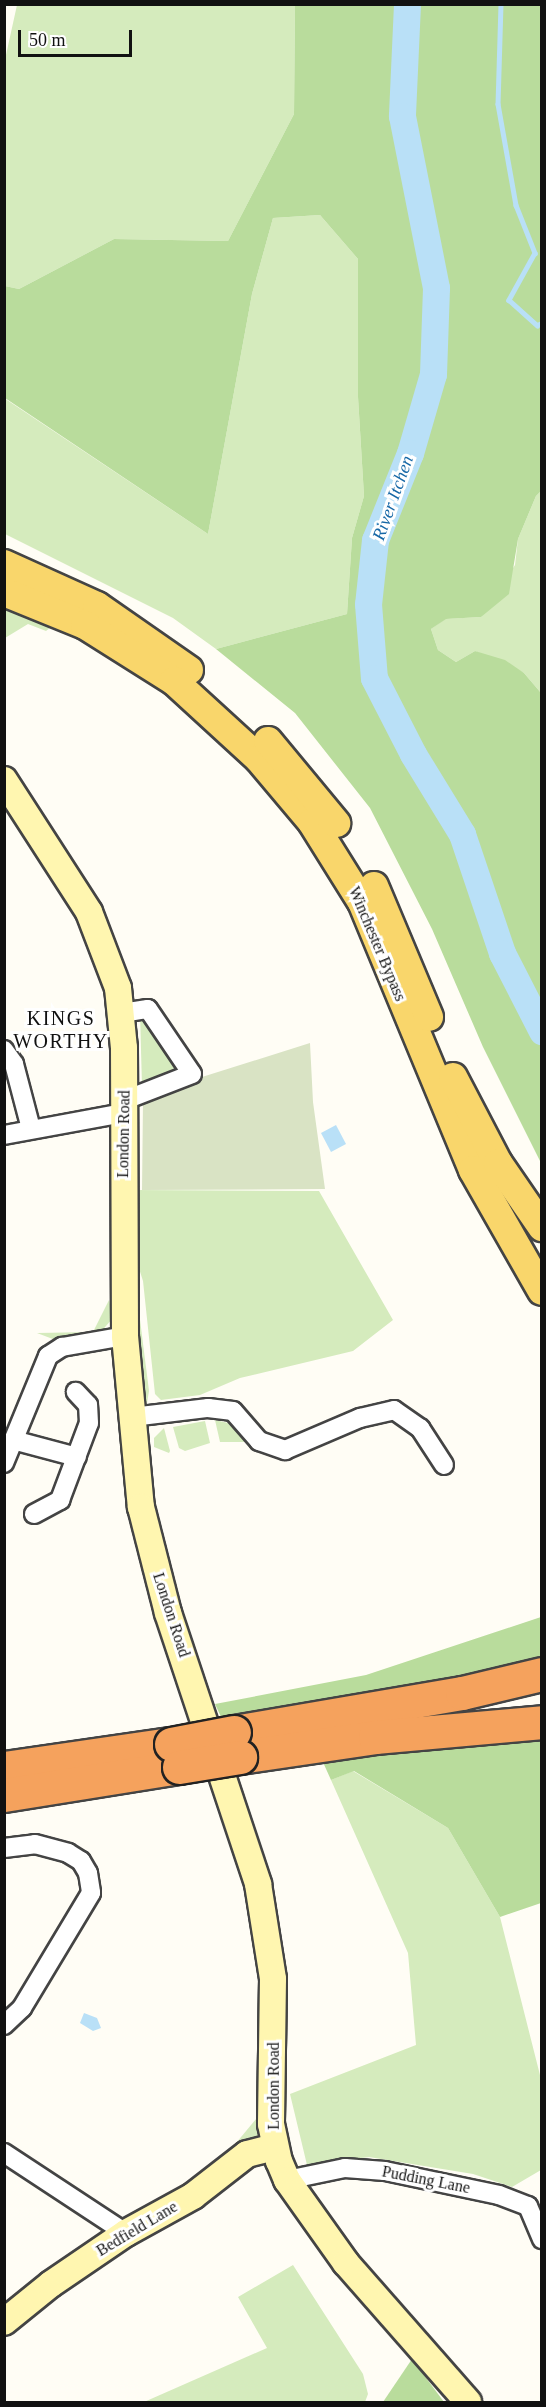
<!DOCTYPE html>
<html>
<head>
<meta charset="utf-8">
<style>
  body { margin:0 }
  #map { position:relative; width:546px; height:2407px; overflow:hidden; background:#fffdf5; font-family:"Times New Roman",serif }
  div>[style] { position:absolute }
  .green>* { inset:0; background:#d5ebbd }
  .forest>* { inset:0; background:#b9dc9c }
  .cemetery>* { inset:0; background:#d9e3c4 }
  .water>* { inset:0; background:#b9e0f7 }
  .stream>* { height:4.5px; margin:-2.25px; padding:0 2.25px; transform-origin:2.25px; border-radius:2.25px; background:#b9e0f7 }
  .river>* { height:27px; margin:-13.5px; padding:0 13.5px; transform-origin:13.5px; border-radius:13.5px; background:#b9e0f7 }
  .roads { filter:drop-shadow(2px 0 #444) drop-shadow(-2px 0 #444) drop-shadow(0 2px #444) drop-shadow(0 -2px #444) }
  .street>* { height:18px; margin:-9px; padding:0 9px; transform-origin:9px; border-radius:9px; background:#fff }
  .secondary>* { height:26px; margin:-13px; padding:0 13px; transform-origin:13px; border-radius:13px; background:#fff6b0 }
  .primary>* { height:28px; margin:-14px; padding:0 14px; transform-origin:14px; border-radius:14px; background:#f9d66b }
  .highway>* { height:33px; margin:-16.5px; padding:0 16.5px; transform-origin:16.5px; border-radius:16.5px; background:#f5a25d }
  .bridges { filter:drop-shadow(2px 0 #222) drop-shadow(-2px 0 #222) drop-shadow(0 2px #222) drop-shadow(0 -2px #222) }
  .highway-bridge>* { height:33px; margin:-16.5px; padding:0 16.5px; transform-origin:16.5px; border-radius:16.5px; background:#f5a25d }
  span { translate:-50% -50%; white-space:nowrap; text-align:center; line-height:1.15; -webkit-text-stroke:6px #fff; paint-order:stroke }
  .street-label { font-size:16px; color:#111 }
  .water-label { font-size:18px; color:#1768a6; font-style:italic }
  .quarter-label { font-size:20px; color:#111; letter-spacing:1.5px }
  .frame { position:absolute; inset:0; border:6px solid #111; pointer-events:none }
  .scale { position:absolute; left:18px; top:30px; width:114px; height:27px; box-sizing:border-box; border:3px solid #111; border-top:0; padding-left:8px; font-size:18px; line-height:21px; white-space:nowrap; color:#111; -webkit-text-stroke:4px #fff; paint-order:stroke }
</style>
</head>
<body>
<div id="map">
  <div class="green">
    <i style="clip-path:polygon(17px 5px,295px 5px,294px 114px,228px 241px,114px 239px,19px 289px,5px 286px,4px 64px)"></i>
    <i style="clip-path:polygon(320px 215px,358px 259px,358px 397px,364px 496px,352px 538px,347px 614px,216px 649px,173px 618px,5px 534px,4px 398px,208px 534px,252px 294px,273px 218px)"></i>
    <i style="clip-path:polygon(541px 491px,541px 693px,524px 673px,475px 651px,456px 662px,438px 650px,431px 629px,445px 619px,481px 617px,515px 565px,518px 539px,536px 496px)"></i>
    <i style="clip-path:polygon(5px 606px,51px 627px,46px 631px,28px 624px,5px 638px)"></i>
    <i style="clip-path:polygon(140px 1012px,183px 1070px,142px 1087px)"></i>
    <i style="clip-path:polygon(134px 1190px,319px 1191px,393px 1320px,353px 1351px,240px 1378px,200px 1395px,161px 1400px,155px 1394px,143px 1281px,135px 1256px)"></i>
    <i style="clip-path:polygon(136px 1288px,149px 1391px,147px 1403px,137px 1388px)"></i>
    <i style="clip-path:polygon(109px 1300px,113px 1318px,99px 1334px,58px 1341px,37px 1333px,93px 1332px)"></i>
    <i style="clip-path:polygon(215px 1420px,228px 1423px,248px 1442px,220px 1442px)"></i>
    <i style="clip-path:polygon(205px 1421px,210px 1443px,185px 1451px,179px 1448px,173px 1427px)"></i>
    <i style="clip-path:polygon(164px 1428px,170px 1451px,169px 1453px,154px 1447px,154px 1438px)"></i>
    <i style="clip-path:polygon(353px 1771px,448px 1828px,500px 1917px,541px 2079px,541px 2170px,512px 2187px,473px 2174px,369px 2157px,307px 2165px,290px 2094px,416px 2045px,408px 1953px,331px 1780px)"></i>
    <i style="clip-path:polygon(261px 2113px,258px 2137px,246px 2148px,222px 2160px)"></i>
    <i style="clip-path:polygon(293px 2265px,363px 2374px,368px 2394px,365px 2402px,144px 2402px,267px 2348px,238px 2297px)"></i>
  </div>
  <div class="forest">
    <i style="clip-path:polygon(295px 5px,541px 5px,541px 491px,536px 496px,518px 539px,509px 594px,481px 617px,446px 619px,431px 629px,438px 650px,456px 662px,475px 651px,505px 660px,524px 673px,541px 693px,541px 1163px,483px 1047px,432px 929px,370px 808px,295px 713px,216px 649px,347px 614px,352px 538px,364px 496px,358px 397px,358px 259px,320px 215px,273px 218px,252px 294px,208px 534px,5px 398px,5px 286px,19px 289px,114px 239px,228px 241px,294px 114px)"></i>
    <i style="clip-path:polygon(541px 1617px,541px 1661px,437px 1688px,222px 1719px,215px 1704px,366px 1675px)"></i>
    <i style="clip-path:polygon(541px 1732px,541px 1903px,500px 1917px,448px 1828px,354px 1771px,331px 1780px,322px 1760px)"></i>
    <i style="clip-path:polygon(412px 2359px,444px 2402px,383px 2402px)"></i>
  </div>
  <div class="cemetery">
    <i style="clip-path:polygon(310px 1043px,313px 1102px,325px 1189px,142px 1190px,143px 1101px,202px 1077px)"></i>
  </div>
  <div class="water">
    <i style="clip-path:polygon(336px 1125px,346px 1144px,331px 1152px,321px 1133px)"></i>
    <i style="clip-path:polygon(84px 2013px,97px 2018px,101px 2028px,93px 2031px,80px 2023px)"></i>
  </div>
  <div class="stream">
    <i style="left:501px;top:4px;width:100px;rotate:91.7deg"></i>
    <i style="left:498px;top:104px;width:103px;rotate:79.9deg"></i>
    <i style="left:516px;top:205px;width:52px;rotate:68.4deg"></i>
    <i style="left:535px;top:253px;width:54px;rotate:119deg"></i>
    <i style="left:509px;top:300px;width:38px;rotate:42deg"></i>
    <i style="left:537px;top:325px;width:5px;rotate:-22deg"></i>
  </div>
  <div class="river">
    <i style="left:407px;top:4px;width:112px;rotate:92.6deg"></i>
    <i style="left:402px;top:116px;width:175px;rotate:78.8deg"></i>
    <i style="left:436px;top:288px;width:86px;rotate:92deg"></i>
    <i style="left:433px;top:374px;width:82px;rotate:106.2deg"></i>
    <i style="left:410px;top:453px;width:94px;rotate:111.9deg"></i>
    <i style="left:375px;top:540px;width:64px;rotate:96.2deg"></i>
    <i style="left:368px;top:604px;width:74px;rotate:85.4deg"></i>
    <i style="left:374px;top:678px;width:85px;rotate:62.8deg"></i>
    <i style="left:413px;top:754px;width:94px;rotate:58.5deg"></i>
    <i style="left:462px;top:834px;width:126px;rotate:71.4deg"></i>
    <i style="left:502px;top:953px;width:88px;rotate:62.9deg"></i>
  </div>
  <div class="roads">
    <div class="street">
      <i style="left:122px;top:1013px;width:26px;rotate:-9deg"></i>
      <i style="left:148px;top:1009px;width:78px;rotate:55.9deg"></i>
      <i style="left:192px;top:1074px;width:72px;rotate:158.8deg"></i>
      <i style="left:4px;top:1050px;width:17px;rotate:54deg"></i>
      <i style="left:14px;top:1064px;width:67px;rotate:75.3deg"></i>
      <i style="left:4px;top:1135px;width:122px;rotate:-10.4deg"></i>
      <i style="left:132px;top:1417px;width:77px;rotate:-6.8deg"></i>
      <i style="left:208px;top:1408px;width:25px;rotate:7deg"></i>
      <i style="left:233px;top:1411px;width:40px;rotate:49deg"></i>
      <i style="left:259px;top:1441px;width:28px;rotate:19deg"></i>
      <i style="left:285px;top:1450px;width:82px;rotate:-23.1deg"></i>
      <i style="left:360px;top:1418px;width:35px;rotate:-13deg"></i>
      <i style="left:394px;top:1410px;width:32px;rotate:35deg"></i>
      <i style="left:420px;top:1428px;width:44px;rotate:57deg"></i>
      <i style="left:13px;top:1440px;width:66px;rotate:14.9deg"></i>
      <i style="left:4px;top:1463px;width:116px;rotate:-67.6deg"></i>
      <i style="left:48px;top:1356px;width:17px;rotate:-33deg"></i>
      <i style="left:62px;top:1347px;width:64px;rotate:-9.9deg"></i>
      <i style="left:34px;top:1514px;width:30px;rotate:-28deg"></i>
      <i style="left:60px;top:1500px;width:82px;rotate:-69.4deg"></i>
      <i style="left:89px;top:1423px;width:18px;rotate:-93deg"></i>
      <i style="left:88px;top:1405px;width:18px;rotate:-133deg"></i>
      <i style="left:4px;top:1848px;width:31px;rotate:-7deg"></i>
      <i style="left:35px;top:1844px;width:34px;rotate:15deg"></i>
      <i style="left:68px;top:1853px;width:15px;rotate:32deg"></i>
      <i style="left:81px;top:1861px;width:14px;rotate:60deg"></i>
      <i style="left:88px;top:1873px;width:20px;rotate:81deg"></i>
      <i style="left:91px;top:1893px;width:134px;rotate:121deg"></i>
      <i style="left:22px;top:2008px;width:25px;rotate:137deg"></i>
      <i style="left:4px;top:2153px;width:146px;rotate:33.3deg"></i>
      <i style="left:287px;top:2180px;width:59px;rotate:-11.7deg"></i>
      <i style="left:345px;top:2168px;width:40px;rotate:4.3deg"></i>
      <i style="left:385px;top:2171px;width:116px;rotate:11.9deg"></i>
      <i style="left:499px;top:2195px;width:31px;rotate:21deg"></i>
      <i style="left:528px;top:2206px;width:36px;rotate:67deg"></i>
    </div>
    <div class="secondary">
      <i style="left:4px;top:780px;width:157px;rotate:57.2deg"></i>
      <i style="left:89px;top:912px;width:81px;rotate:69.1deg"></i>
      <i style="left:118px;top:988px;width:60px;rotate:84.3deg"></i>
      <i style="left:124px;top:1048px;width:288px;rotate:89.8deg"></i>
      <i style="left:125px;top:1336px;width:172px;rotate:84.7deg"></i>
      <i style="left:141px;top:1507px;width:109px;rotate:75.7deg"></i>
      <i style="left:168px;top:1613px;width:286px;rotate:71.6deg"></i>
      <i style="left:258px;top:1884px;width:96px;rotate:81deg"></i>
      <i style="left:273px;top:1979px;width:145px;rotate:90.8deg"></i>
      <i style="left:271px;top:2124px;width:38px;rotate:78deg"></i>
      <i style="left:279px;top:2161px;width:21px;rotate:67deg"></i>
      <i style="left:287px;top:2180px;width:102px;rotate:54.6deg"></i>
      <i style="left:346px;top:2263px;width:185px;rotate:48.7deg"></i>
      <i style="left:4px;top:2322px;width:60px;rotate:-39deg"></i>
      <i style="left:51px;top:2284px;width:91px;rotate:-34.2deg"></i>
      <i style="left:126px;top:2233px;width:77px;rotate:-28.9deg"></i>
      <i style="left:193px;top:2196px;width:68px;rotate:-37.9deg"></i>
      <i style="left:247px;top:2154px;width:29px;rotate:-14deg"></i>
    </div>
    <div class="primary">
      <i style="left:4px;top:564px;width:102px;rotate:24.3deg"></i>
      <i style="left:97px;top:606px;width:112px;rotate:34.8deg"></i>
      <i style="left:4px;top:592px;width:87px;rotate:22.2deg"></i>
      <i style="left:85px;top:625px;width:105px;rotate:32.2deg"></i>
      <i style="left:174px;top:681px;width:115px;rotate:42.5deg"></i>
      <i style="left:259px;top:759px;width:82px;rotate:49.9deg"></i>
      <i style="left:312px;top:822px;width:94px;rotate:58deg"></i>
      <i style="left:362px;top:902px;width:290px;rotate:67.5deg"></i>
      <i style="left:473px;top:1170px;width:139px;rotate:60.3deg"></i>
      <i style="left:268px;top:741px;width:107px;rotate:50.3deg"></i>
      <i style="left:374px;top:886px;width:142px;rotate:67.2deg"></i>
      <i style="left:453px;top:1077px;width:97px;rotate:62.4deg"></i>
      <i style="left:498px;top:1163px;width:78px;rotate:55.5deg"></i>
    </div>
    <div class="highway">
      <i style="left:234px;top:1732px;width:231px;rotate:-9.7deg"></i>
      <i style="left:462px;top:1693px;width:82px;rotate:-13.4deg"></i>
      <i style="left:240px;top:1757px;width:136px;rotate:-8.4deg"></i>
      <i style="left:375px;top:1737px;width:168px;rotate:-5.1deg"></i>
      <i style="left:4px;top:1768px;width:169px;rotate:-8.2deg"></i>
      <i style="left:4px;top:1795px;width:177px;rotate:-9.1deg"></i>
    </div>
  </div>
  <div class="bridges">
    <div class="highway-bridge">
      <i style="left:171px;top:1744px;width:64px;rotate:-10.8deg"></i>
      <i style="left:179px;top:1767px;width:62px;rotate:-9.3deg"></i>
    </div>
  </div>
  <div class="street-label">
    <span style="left:377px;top:944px;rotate:67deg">Winchester Bypass</span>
    <span style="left:124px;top:1134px;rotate:-89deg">London Road</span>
    <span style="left:171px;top:1615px;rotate:72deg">London Road</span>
    <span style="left:274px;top:2086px;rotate:-90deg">London Road</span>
    <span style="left:426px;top:2180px;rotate:11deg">Pudding Lane</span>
    <span style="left:137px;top:2229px;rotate:-31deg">Bedfield Lane</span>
  </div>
  <div class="water-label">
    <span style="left:393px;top:498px;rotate:-70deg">River Itchen</span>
  </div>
  <div class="quarter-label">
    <span style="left:61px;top:1030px">KINGS<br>WORTHY</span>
  </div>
  <div class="frame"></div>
  <div class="scale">50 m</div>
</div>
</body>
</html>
